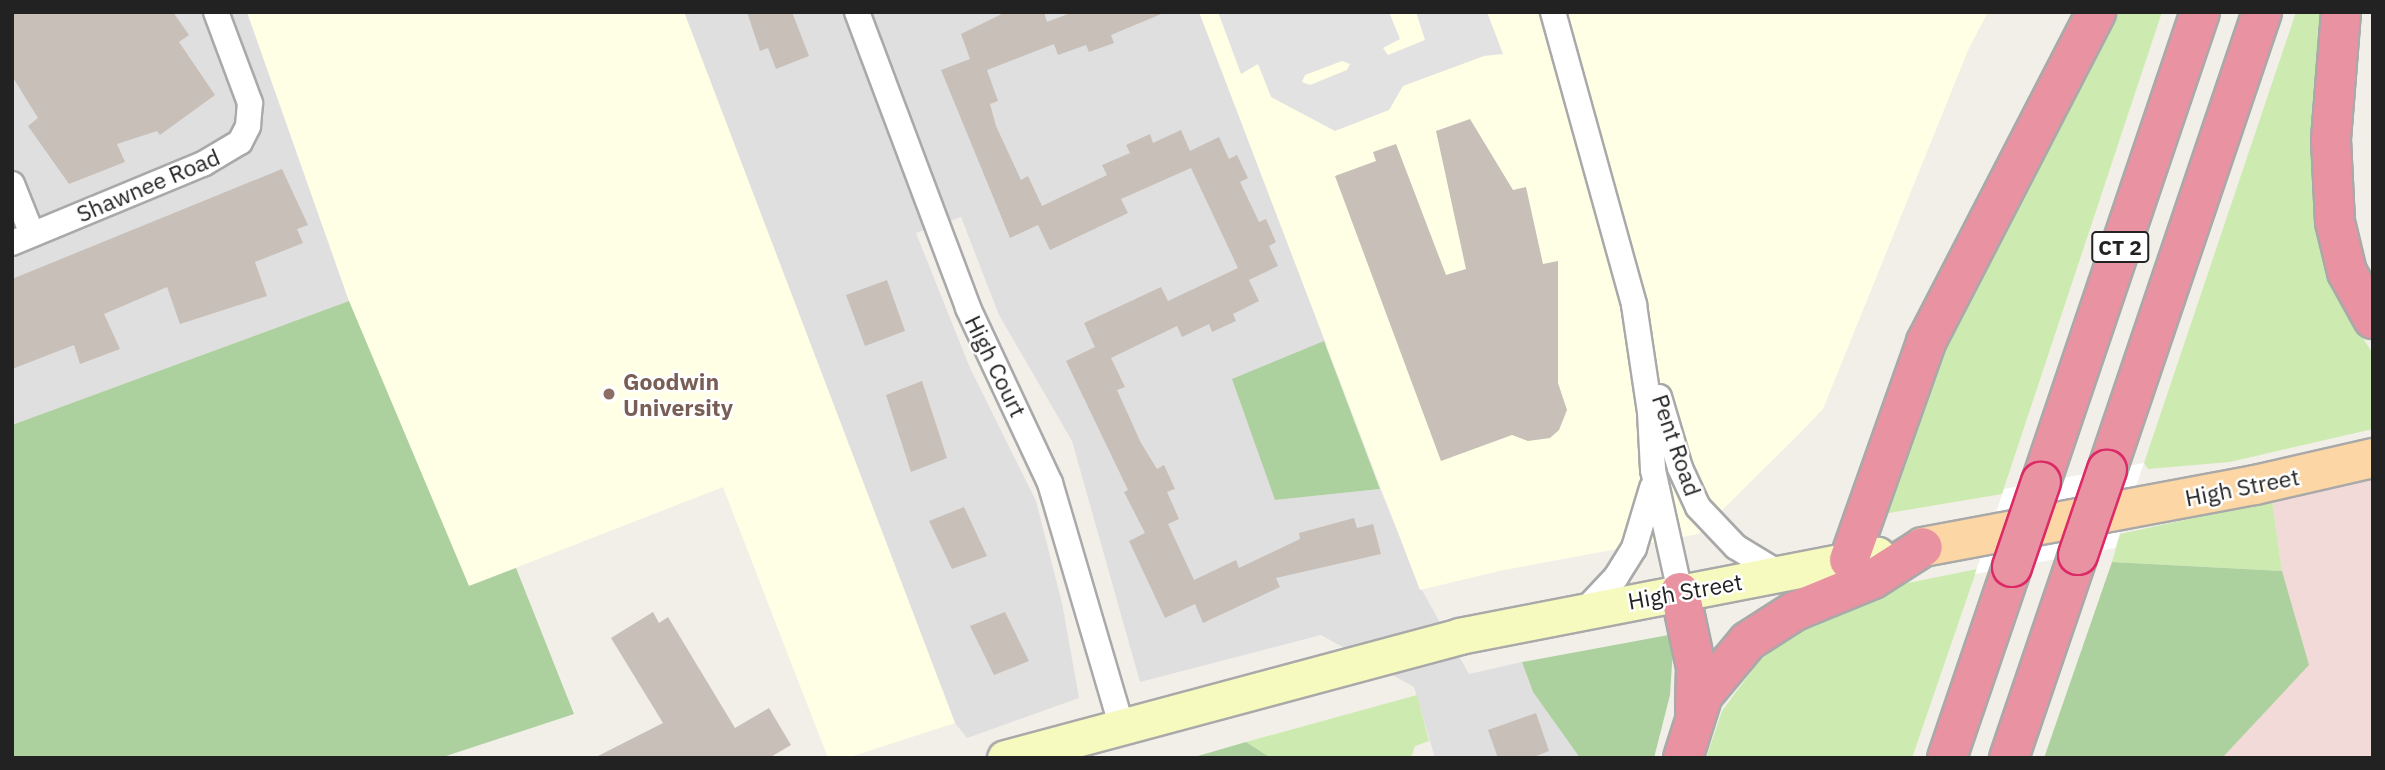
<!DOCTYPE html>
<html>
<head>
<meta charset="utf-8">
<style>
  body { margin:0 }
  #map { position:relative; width:2385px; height:770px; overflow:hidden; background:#f2efe9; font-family:"IBM Plex Sans",sans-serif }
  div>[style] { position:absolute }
  .residential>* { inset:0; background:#e0dfdf }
  .commercial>* { inset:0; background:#f2dad9 }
  .education>* { inset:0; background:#ffffe5 }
  .grass>* { inset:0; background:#cdebb0 }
  .forest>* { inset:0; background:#add19e }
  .parking>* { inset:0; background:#e2e2e2 }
  .pier>* { inset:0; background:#fff }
  .building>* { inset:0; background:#c7bfb8 }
  .roads { filter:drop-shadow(2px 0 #a9a9a9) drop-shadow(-2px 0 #a9a9a9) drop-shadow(0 2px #a9a9a9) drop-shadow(0 -2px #a9a9a9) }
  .street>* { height:24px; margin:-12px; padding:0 12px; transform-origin:12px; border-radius:12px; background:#fff }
  .secondary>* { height:35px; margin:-17.5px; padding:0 17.5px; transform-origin:17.5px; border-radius:17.5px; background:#f7fabf }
  .primary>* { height:38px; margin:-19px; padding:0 19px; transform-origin:19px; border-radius:19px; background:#fcd6a4 }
  .highway>* { height:38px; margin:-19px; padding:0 19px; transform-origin:19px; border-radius:19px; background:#e892a2 }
  .bridges { filter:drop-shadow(2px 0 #dc2a67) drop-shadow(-2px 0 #dc2a67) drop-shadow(0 2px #dc2a67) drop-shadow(0 -2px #dc2a67) }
  .highway-bridge>* { height:38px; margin:-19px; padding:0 19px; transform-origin:19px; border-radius:19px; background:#e892a2 }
  .dots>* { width:19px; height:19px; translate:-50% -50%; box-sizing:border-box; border:4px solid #fff; border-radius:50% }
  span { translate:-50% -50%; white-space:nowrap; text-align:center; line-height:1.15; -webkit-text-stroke:5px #fff; paint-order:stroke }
  .shield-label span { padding:2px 5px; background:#fff; border:2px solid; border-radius:5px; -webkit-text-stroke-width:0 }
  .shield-label { font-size:21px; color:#222; font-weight:700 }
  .street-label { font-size:23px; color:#222 }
  .education-label { font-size:23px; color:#785e54; font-weight:700 }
  .left { translate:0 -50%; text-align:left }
  .frame { position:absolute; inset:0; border:14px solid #222; pointer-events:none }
</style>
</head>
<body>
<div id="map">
  <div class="residential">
    <i style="clip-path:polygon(12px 12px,247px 12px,349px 301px,12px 425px)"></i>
    <i style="clip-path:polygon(684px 12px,1202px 12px,1328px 341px,1275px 500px,1380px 489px,1423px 592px,1469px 674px,1522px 662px,1533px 692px,1580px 758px,1435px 758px,1414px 687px,1321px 635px,1140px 682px,1072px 441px,999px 315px,961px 217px,916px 233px,970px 368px,1036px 501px,1062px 603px,1079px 698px,967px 738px,955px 723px)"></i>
  </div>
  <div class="commercial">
    <i style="clip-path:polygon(2373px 479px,2373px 758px,2222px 758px,2282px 571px,2272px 501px)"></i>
  </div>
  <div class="education">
    <i style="clip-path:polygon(247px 12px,684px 12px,955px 723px,847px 758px,828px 758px,723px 487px,469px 586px,349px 301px)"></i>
    <i style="clip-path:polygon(1199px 12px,1988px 12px,1969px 48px,1823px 409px,1796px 437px,1698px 534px,1499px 571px,1420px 590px)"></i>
  </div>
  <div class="grass">
    <i style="clip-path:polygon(2111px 12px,2162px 12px,2002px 494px,1883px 514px,1951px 305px)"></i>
    <i style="clip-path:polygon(2296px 12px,2327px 12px,2325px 260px,2340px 301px,2373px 354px,2373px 429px,2230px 462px,2148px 469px,2144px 463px)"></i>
    <i style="clip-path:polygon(2272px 501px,2282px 571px,2112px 562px,2120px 534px)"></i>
    <i style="clip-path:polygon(1977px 569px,1912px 758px,1706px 758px,1722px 711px,1759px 661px,1797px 630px,1903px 584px)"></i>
    <i style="clip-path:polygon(1417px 695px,1429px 741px,1415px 746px,1411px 758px,1271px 758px,1246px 742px)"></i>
  </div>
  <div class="forest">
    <i style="clip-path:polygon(349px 301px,469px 586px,516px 568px,574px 714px,440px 758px,12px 758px,12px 425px)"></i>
    <i style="clip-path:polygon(1324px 341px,1380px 489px,1275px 500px,1232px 379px)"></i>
    <i style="clip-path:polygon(2112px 562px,2282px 571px,2309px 665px,2222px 758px,2044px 758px)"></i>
    <i style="clip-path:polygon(1674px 634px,1670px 695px,1654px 758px,1580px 758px,1533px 692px,1522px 662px)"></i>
    <i style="clip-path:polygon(1246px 742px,1271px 758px,1191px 758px)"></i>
  </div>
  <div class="parking">
    <i style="clip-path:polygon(evenodd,1218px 12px,1389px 12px,1400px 39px,1383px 48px,1388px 55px,1425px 40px,1416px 12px,1487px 12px,1503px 54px,1484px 56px,1403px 86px,1389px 110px,1335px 131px,1271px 97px,1258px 64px,1241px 74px,1218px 12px,1342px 61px,1350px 64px,1347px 70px,1310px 85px,1302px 82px,1305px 75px,1342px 61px)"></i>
  </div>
  <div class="pier">
    <i style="clip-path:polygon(2144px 463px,2115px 548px,1975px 574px,2004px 489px)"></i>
  </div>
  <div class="building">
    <i style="clip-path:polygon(12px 12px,173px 12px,189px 35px,179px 42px,215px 95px,160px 135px,157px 131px,117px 144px,125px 162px,69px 184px,28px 126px,38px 118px,12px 76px)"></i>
    <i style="clip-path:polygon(747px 12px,792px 12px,809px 56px,776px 69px,768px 48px,760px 51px)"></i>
    <i style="clip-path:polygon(1006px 12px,1044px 12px,1047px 22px,1073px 12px,1166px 12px,1111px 35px,1114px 43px,1089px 52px,1086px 45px,1058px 55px,1054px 44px,987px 70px,998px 101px,990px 104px,996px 126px,1021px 180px,1028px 176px,1042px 206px,1107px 175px,1102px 165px,1130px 153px,1126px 145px,1150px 134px,1153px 143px,1181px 130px,1190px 151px,1219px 137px,1229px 159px,1237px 155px,1248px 178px,1240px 182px,1259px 222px,1266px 219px,1276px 242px,1269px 246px,1278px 266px,1249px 280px,1259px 301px,1233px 314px,1236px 321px,1212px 332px,1209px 324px,1182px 337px,1177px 326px,1111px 358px,1125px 387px,1117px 390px,1141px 443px,1157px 469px,1164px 465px,1175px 489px,1167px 492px,1179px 519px,1168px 524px,1194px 580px,1236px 560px,1239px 568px,1300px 539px,1299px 533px,1354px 518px,1357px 528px,1373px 524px,1381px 554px,1276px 578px,1280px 587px,1203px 623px,1195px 604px,1165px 618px,1129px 541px,1145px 533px,1124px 492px,1128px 490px,1066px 361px,1095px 347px,1084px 323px,1161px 287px,1168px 301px,1238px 268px,1191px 168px,1121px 199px,1128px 213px,1050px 250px,1038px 225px,1010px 238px,941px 70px,970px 59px,961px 34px)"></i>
    <i style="clip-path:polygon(1470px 119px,1513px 190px,1526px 187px,1543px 264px,1558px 261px,1558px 383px,1567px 410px,1559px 430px,1550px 438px,1528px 441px,1512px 435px,1441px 461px,1335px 176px,1376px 161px,1373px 152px,1396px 144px,1446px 275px,1466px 269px,1436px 131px)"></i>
    <i style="clip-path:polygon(282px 169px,308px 225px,297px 229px,303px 243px,255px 262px,267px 296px,180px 324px,167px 287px,104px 314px,120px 349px,80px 364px,74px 345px,12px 369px,12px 279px)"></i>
    <i style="clip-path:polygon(887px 280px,905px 331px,865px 346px,846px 295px)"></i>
    <i style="clip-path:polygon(922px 381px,947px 458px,911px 472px,886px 395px)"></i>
    <i style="clip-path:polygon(964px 507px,987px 556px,952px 569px,929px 521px)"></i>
    <i style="clip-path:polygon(653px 612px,659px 623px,668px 617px,735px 728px,769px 708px,791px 745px,769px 758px,594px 758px,663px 723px,611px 638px)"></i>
    <i style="clip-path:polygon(1005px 612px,1029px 661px,994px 675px,970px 626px)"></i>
    <i style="clip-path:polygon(1536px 713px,1549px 751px,1531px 758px,1498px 758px,1488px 730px)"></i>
  </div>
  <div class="roads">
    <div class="street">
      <i style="left:857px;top:12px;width:316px;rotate:69.4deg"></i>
      <i style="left:968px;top:308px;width:193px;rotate:64.9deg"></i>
      <i style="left:1050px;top:483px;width:252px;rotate:73.6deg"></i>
      <i style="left:1553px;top:12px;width:304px;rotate:74.5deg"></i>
      <i style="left:1634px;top:305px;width:108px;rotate:81.5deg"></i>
      <i style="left:1650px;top:412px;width:58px;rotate:87deg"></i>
      <i style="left:1653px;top:470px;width:125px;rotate:77.5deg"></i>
      <i style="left:12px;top:184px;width:54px;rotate:68.2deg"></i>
      <i style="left:12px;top:243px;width:207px;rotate:-22.5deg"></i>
      <i style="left:203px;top:164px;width:43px;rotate:-30.7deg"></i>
      <i style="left:240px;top:142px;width:18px;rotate:-63deg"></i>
      <i style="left:248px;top:126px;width:23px;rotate:-85deg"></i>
      <i style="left:250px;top:103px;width:97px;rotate:-110.5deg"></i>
      <i style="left:1659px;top:397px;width:74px;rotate:73.5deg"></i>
      <i style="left:1680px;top:468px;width:43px;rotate:65.2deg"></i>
      <i style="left:1698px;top:507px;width:55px;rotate:46.5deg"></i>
      <i style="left:1736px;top:547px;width:50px;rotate:31.2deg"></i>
      <i style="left:1586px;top:609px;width:44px;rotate:-46.8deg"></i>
      <i style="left:1616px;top:577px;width:34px;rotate:-58deg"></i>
      <i style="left:1634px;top:548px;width:63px;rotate:-73.3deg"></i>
    </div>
    <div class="secondary">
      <i style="left:1005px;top:758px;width:470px;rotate:-15deg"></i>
      <i style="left:1459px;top:636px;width:426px;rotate:-11deg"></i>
    </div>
    <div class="primary">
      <i style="left:1923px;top:547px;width:338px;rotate:-10.6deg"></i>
      <i style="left:2255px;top:485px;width:121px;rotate:-12.9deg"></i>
    </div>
    <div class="highway">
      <i style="left:2341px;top:12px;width:128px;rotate:94.5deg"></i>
      <i style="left:2331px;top:140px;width:82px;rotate:87.2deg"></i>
      <i style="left:2335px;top:222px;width:51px;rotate:76.5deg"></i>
      <i style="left:2347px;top:272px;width:54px;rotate:61deg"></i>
      <i style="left:2107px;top:470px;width:484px;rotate:-71.3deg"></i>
      <i style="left:2041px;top:482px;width:496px;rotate:-71.3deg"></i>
      <i style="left:1849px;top:560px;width:231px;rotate:-70.5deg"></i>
      <i style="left:1926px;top:342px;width:371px;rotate:-62.7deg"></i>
      <i style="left:1680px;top:592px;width:77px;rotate:78deg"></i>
      <i style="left:1696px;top:667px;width:43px;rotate:91.3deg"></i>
      <i style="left:1683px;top:758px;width:66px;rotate:-72.4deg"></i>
      <i style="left:1703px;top:695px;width:70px;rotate:-50.2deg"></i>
      <i style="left:1748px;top:641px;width:56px;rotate:-32.6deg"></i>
      <i style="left:1795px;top:611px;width:84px;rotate:-22.3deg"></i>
      <i style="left:1873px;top:579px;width:59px;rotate:-32.6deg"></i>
      <i style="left:1947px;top:758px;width:202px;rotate:-71.2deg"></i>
      <i style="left:2009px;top:758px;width:214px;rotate:-71.2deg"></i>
    </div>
  </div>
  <div class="bridges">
    <div class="highway-bridge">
      <i style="left:2078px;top:555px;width:90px;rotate:-71.2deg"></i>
      <i style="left:2012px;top:567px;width:90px;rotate:-71.2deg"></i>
    </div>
  </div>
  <div class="dots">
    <i style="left:609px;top:394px;background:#8d6e63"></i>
  </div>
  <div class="shield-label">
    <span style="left:2120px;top:247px">CT 2</span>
  </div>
  <div class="street-label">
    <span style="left:148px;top:185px;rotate:-23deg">Shawnee Road</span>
    <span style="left:996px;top:366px;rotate:64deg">High Court</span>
    <span style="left:1677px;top:445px;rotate:71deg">Pent Road</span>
    <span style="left:2242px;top:487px;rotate:-11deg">High Street</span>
    <span style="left:1685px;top:591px;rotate:-10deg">High Street</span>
  </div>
  <div class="education-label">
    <span class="left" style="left:623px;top:394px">Goodwin<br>University</span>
  </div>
  <div class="frame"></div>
</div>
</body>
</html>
